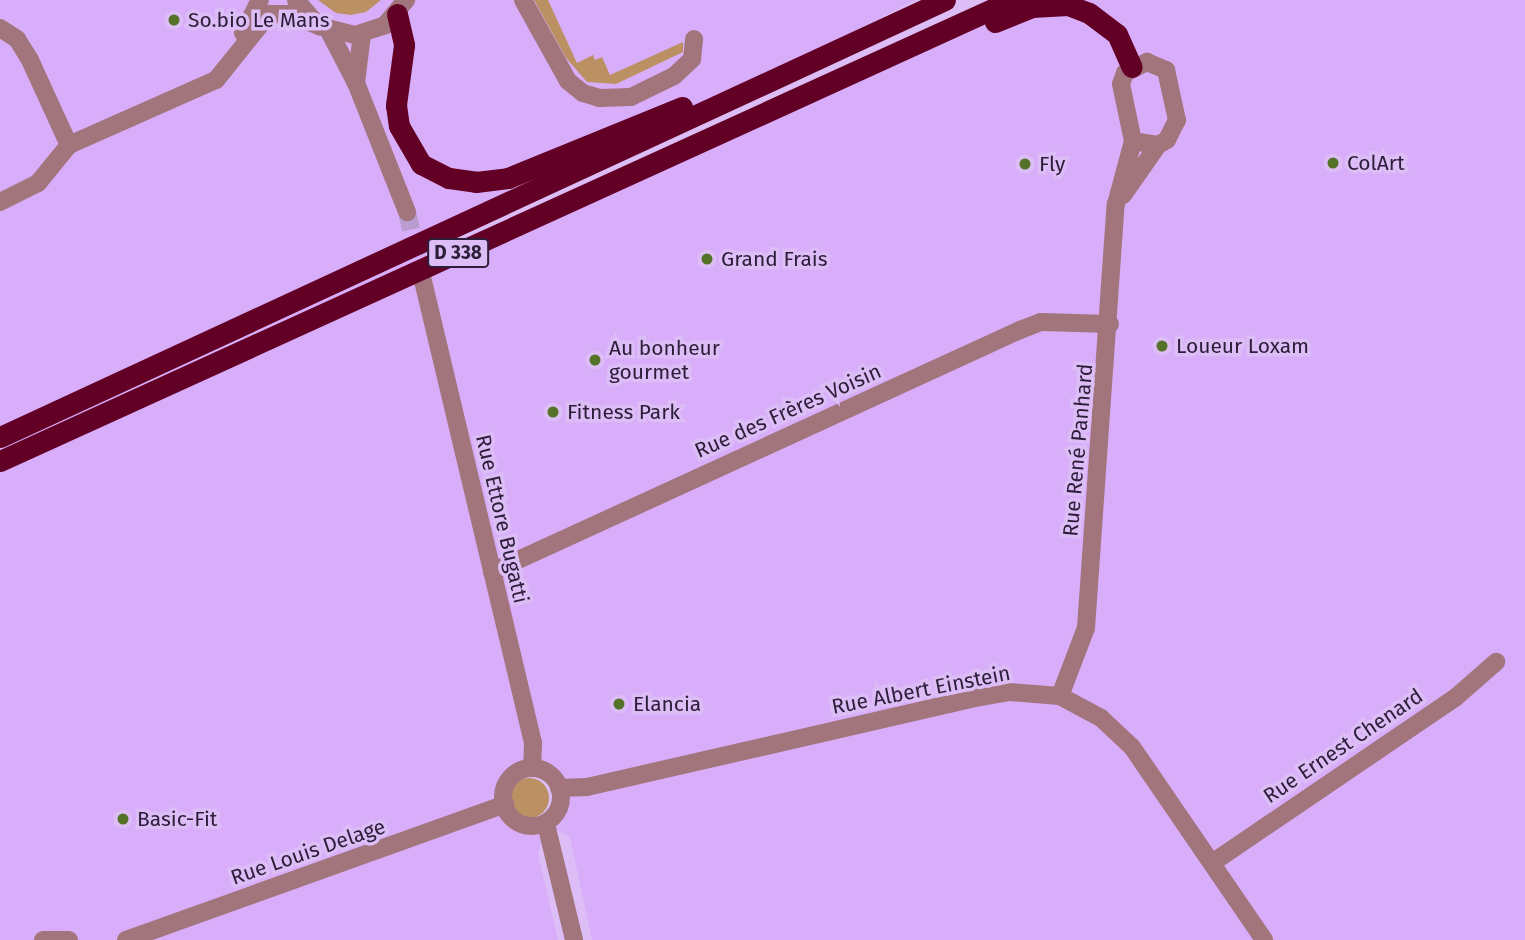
<!DOCTYPE html>
<html>
<head>
<meta charset="utf-8">
<style>
  body { margin:0 }
  #map { position:relative; width:1525px; height:940px; overflow:hidden; background:#dcbdf6; font-family:"Fira Sans",sans-serif }
  div>[style] { position:absolute }
  .built>* { inset:0; background:#d8aefb }
  .green>* { inset:0; background:#bb9163 }
  .round { border-radius:50% }
  .minor-tunnel>* { height:18px; margin-top:-9px; transform-origin:0; background:repeating-linear-gradient(90deg,#b99dd0 0 18px,transparent 0 27px) }
  .minor>* { height:18px; margin:-9px; padding:0 9px; transform-origin:9px; border-radius:9px; background:#a2747b }
  .minor>.ring { margin:-9px; padding:0; box-sizing:content-box; background:none; border:18px solid #a2747b; border-radius:50% }
  .highway>* { height:21px; margin:-10.5px; padding:0 10.5px; transform-origin:10.5px; border-radius:10.5px; background:#630025 }
  .dots>* { width:19px; height:19px; translate:-50% -50%; box-sizing:border-box; border:4px solid #dcbdf6; border-radius:50% }
  span { translate:-50% -50%; white-space:nowrap; text-align:center; line-height:1.15; -webkit-text-stroke:7px #dcbdf6; paint-order:stroke }
  .shield-label span { padding:2px 5px; background:#dcbdf6; border:2px solid; border-radius:5px; -webkit-text-stroke-width:0 }
  .shield-label { font-size:19px; color:#2c1d38; font-weight:700 }
  .poi-label { font-size:21px; color:#2c1d38 }
  .left { translate:0 -50%; text-align:left }
  .street-label { font-size:21px; color:#2c1d38 }
</style>
</head>
<body>
<div id="map">
  <div class="built">
    <i style="clip-path:polygon(evenodd,0 0,915px 0,429px 252px,1040px 0,1525px 0,1525px 940px,592px 940px,570px 837px,546px 824px,538px 854px,558px 940px,0 940px,0 0,525px 768px,545px 772px,560px 794px,556px 814px,540px 826px,519px 822px,505px 804px,508px 782px,525px 768px)"></i>
  </div>
  <div class="green">
    <i style="clip-path:polygon(318px 0,381px 0,366px 12px,351px 15px,336px 13px)"></i>
    <i style="clip-path:polygon(534px 0,548px 0,577px 63px,593px 55px,595px 60px,602px 57px,610px 75px,683px 42px,683px 52px,616px 84px,587px 82px,566px 58px)"></i>
    <i class="round" style="left:509px;top:778px;width:40px;height:40px"></i>
  </div>
  <div class="minor-tunnel">
    <i style="left:407px;top:212px;width:71px;rotate:76.9deg"></i>
  </div>
  <div class="minor">
    <i style="left:296px;top:0;width:35px;rotate:49deg"></i>
    <i style="left:319px;top:26px;width:37px;rotate:14deg"></i>
    <i style="left:355px;top:35px;width:32px;rotate:-18deg"></i>
    <i style="left:385px;top:25px;width:33px;rotate:-50deg"></i>
    <i style="left:523px;top:0;width:93px;rotate:60.9deg"></i>
    <i style="left:568px;top:81px;width:19px;rotate:39deg"></i>
    <i style="left:583px;top:93px;width:17px;rotate:17deg"></i>
    <i style="left:599px;top:98px;width:32px;rotate:-2deg"></i>
    <i style="left:631px;top:97px;width:48px;rotate:-26deg"></i>
    <i style="left:674px;top:76px;width:25px;rotate:-43deg"></i>
    <i style="left:692px;top:59px;width:20px;rotate:-84deg"></i>
    <i style="left:0;top:28px;width:20px;rotate:33deg"></i>
    <i style="left:17px;top:39px;width:25px;rotate:58deg"></i>
    <i style="left:30px;top:60px;width:94px;rotate:65.4deg"></i>
    <i style="left:329px;top:31px;width:59px;rotate:62.6deg"></i>
    <i style="left:356px;top:83px;width:139px;rotate:68.4deg"></i>
    <i style="left:243px;top:33px;width:37px;rotate:-63deg"></i>
    <i style="left:356px;top:83px;width:49px;rotate:-83deg"></i>
    <i style="left:1123px;top:195px;width:61px;rotate:-55deg"></i>
    <i style="left:0;top:202px;width:42px;rotate:-26.6deg"></i>
    <i style="left:38px;top:183px;width:49px;rotate:-50.8deg"></i>
    <i style="left:69px;top:145px;width:161px;rotate:-23.9deg"></i>
    <i style="left:216px;top:80px;width:85px;rotate:-51.2deg"></i>
    <i style="left:269px;top:14px;width:19px"></i>
    <i style="left:288px;top:14px;width:33px;rotate:21deg"></i>
    <i style="left:423px;top:281px;width:475px;rotate:76.6deg"></i>
    <i style="left:533px;top:743px;width:23px;rotate:92deg"></i>
    <i style="left:492px;top:572px;width:581px;rotate:-24.62deg"></i>
    <i style="left:1020px;top:330px;width:22px;rotate:-21deg"></i>
    <i style="left:1041px;top:322px;width:69px;rotate:1.7deg"></i>
    <i style="left:1060px;top:696px;width:73px;rotate:-69.1deg"></i>
    <i style="left:1086px;top:628px;width:425px;rotate:-86deg"></i>
    <i style="left:1116px;top:204px;width:65px;rotate:-74.9deg"></i>
    <i style="left:1133px;top:141px;width:58px;rotate:-101.9deg"></i>
    <i style="left:1121px;top:84px;width:12px;rotate:-70deg"></i>
    <i style="left:1125px;top:73px;width:25px;rotate:-27deg"></i>
    <i style="left:1147px;top:62px;width:21px;rotate:23deg"></i>
    <i style="left:1166px;top:70px;width:51px;rotate:77.6deg"></i>
    <i style="left:1177px;top:120px;width:22px;rotate:117deg"></i>
    <i style="left:1167px;top:140px;width:10px;rotate:151deg"></i>
    <i style="left:1158px;top:145px;width:25px;rotate:-171deg"></i>
    <i class="ring" style="left:503px;top:768px;width:40px;height:40px"></i>
    <i style="left:559px;top:788px;width:28px;rotate:-2deg"></i>
    <i style="left:587px;top:787px;width:404px;rotate:-12.9deg"></i>
    <i style="left:981px;top:697px;width:28px;rotate:-10deg"></i>
    <i style="left:1009px;top:692px;width:51px;rotate:4.5deg"></i>
    <i style="left:1060px;top:696px;width:47px;rotate:28.2deg"></i>
    <i style="left:1101px;top:718px;width:42px;rotate:43.1deg"></i>
    <i style="left:1132px;top:747px;width:234px;rotate:55.6deg"></i>
    <i style="left:546px;top:824px;width:119px;rotate:76.4deg"></i>
    <i style="left:1212px;top:863px;width:294px;rotate:-34.2deg"></i>
    <i style="left:1455px;top:698px;width:55px;rotate:-41.3deg"></i>
    <i style="left:43px;top:940px;width:26px"></i>
    <i style="left:126px;top:940px;width:403px;rotate:-19.7deg"></i>
  </div>
  <div class="highway">
    <i style="left:397px;top:14px;width:32px;rotate:77deg"></i>
    <i style="left:404px;top:45px;width:61px;rotate:97.6deg"></i>
    <i style="left:396px;top:105px;width:21px;rotate:82deg"></i>
    <i style="left:399px;top:126px;width:44px;rotate:59.9deg"></i>
    <i style="left:421px;top:164px;width:31px;rotate:27deg"></i>
    <i style="left:449px;top:178px;width:27px;rotate:8deg"></i>
    <i style="left:476px;top:182px;width:32px;rotate:-7deg"></i>
    <i style="left:508px;top:178px;width:188px;rotate:-22.2deg"></i>
    <i style="left:995px;top:22px;width:40px;rotate:-22deg"></i>
    <i style="left:1032px;top:7px;width:36px;rotate:-3deg"></i>
    <i style="left:1068px;top:5px;width:22px;rotate:21deg"></i>
    <i style="left:1089px;top:13px;width:35px;rotate:37deg"></i>
    <i style="left:1117px;top:34px;width:36px;rotate:66deg"></i>
    <i style="left:0;top:437px;width:1041px;rotate:-24.82deg"></i>
    <i style="left:0;top:461px;width:1112px;rotate:-24.49deg"></i>
  </div>
  <div class="dots">
    <i style="left:174px;top:20px;background:#547329"></i>
    <i style="left:1333px;top:163px;background:#547329"></i>
    <i style="left:1025px;top:164px;background:#547329"></i>
    <i style="left:707px;top:259px;background:#547329"></i>
    <i style="left:1162px;top:346px;background:#547329"></i>
    <i style="left:595px;top:360px;background:#547329"></i>
    <i style="left:553px;top:412px;background:#547329"></i>
    <i style="left:619px;top:704px;background:#547329"></i>
    <i style="left:123px;top:819px;background:#547329"></i>
  </div>
  <div class="shield-label">
    <span style="left:458px;top:253px">D 338</span>
  </div>
  <div class="poi-label">
    <span class="left" style="left:188px;top:20px">So.bio Le Mans</span>
    <span class="left" style="left:1347px;top:163px">ColArt</span>
    <span class="left" style="left:1039px;top:164px">Fly</span>
    <span class="left" style="left:721px;top:259px">Grand Frais</span>
    <span class="left" style="left:1176px;top:346px">Loueur Loxam</span>
    <span class="left" style="left:609px;top:360px">Au bonheur<br>gourmet</span>
    <span class="left" style="left:567px;top:412px">Fitness Park</span>
    <span class="left" style="left:633px;top:704px">Elancia</span>
    <span class="left" style="left:137px;top:819px">Basic-Fit</span>
  </div>
  <div class="street-label">
    <span style="left:788px;top:411px;rotate:-24deg">Rue des Frères Voisin</span>
    <span style="left:1078px;top:450px;rotate:-85deg">Rue René Panhard</span>
    <span style="left:502px;top:519px;rotate:77deg">Rue Ettore Bugatti</span>
    <span style="left:921px;top:690px;rotate:-11deg">Rue Albert Einstein</span>
    <span style="left:1343px;top:746px;rotate:-34deg">Rue Ernest Chenard</span>
    <span style="left:308px;top:852px;rotate:-19deg">Rue Louis Delage</span>
  </div>
</div>
</body>
</html>
